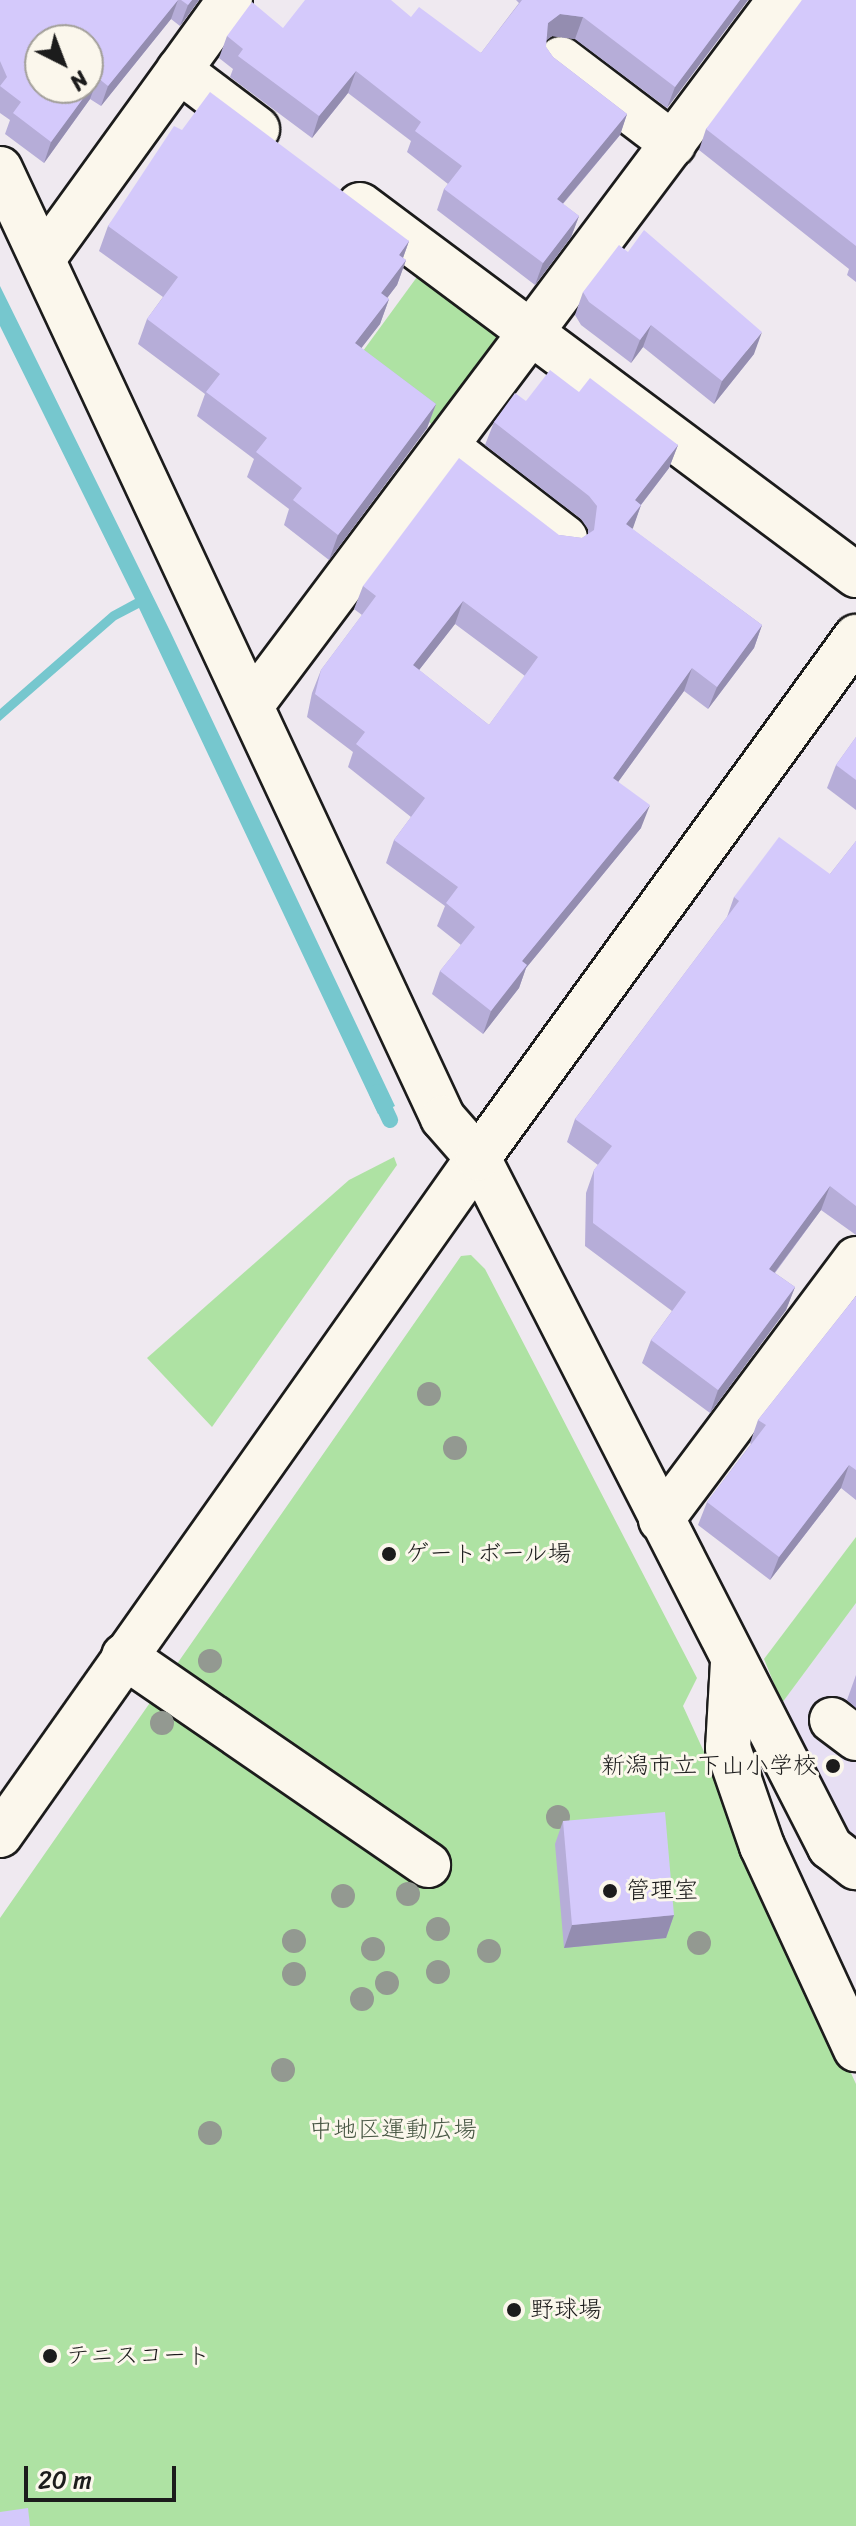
<!DOCTYPE html>
<html>
<head>
<meta charset="utf-8">
<style>
  body { margin:0 }
  #map { position:relative; width:856px; height:2526px; overflow:hidden; background:#efe9f0; font-family:Sriracha,"Klee One",sans-serif }
  div>[style] { position:absolute }
  .built>* { inset:0; background:#e7dff3 }
  .green>* { inset:0; background:#aee2a3 }
  .water>* { inset:0; background:#76c7ce }
  .stream>* { height:16px; margin:-8px; padding:0 8px; transform-origin:8px; border-radius:8px; background:#76c7ce }
  .roads { filter:drop-shadow(2px 0 #1c1c1c) drop-shadow(-2px 0 #1c1c1c) drop-shadow(0 2px #1c1c1c) drop-shadow(0 -2px #1c1c1c) }
  .minor>* { height:44px; margin:-22px; padding:0 22px; transform-origin:22px; border-radius:22px; background:#fbf7ec }
  .trees>* { width:24px; height:24px; margin:-12px; border-radius:50%; background:#939991 }
  .wall>* { inset:0; background:#b6add8 }
  .shaded-wall>* { inset:0; background:#948db0 }
  .building>* { inset:0; background:#d4c9fb }
  .dots>* { width:22px; height:22px; translate:-50% -50%; box-sizing:border-box; border:4px solid #fbf7ec; border-radius:50% }
  span { translate:-50% -50%; white-space:nowrap; text-align:center; line-height:1.15; -webkit-text-stroke:6px #fbf7ec; paint-order:stroke }
  .poi-label { font-size:24px; color:#1c1c1c }
  .left { translate:0 -50%; text-align:left }
  .right { translate:-100% -50%; text-align:right }
  .park-label { font-size:24px; color:#485744 }
  .north { position:absolute; left:24px; top:24px; width:80px; height:80px; box-sizing:border-box; background:#fbf7ec; border:2px solid #a29f99; border-radius:50%; rotate:138deg; font-size:22px; font-weight:700; line-height:32px; text-align:center; color:#1c1c1c }
  .north::after { content:''; display:block; margin:auto; width:28px; height:36px; background:#1c1c1c; clip-path:polygon(50% 0,100% 100%,50% 72%,0 100%) }
  .scale { position:absolute; left:24px; top:2466px; width:152px; height:36px; box-sizing:border-box; border:4px solid #1c1c1c; border-top:0; padding-left:10px; font-size:24px; line-height:28px; white-space:nowrap; color:#1c1c1c; -webkit-text-stroke:6px #fbf7ec; paint-order:stroke }
</style>
</head>
<body>
<div id="map">
  <div class="built">
    <i style="clip-path:polygon(856px 1603px,856px 1841px,840px 1829px,782px 1703px)"></i>
  </div>
  <div class="green">
    <i style="clip-path:polygon(425px 266px,511px 329px,437px 428px,352px 366px)"></i>
    <i style="clip-path:polygon(394px 1157px,397px 1165px,212px 1427px,147px 1358px,349px 1180px)"></i>
    <i style="clip-path:polygon(471px 1255px,485px 1269px,697px 1678px,683px 1706px,856px 2084px,856px 2526px,0 2526px,0 1918px,429px 1302px,461px 1256px)"></i>
    <i style="clip-path:polygon(856px 1537px,856px 1603px,782px 1703px,764px 1659px)"></i>
  </div>
  <div class="water">
    <i style="clip-path:polygon(0 286px,170px 631px,395px 1106px,378px 1114px,139px 608px,116px 620px,0 721px,0 709px,111px 612px,135px 599px,0 326px)"></i>
  </div>
  <div class="stream">
    <i style="left:377px;top:1092px;width:31px;rotate:65deg"></i>
  </div>
  <div class="roads">
    <div class="minor">
      <i style="left:561px;top:59px;width:141px;rotate:37.2deg"></i>
      <i style="left:179px;top:70px;width:98px;rotate:37.1deg"></i>
      <i style="left:0;top:169px;width:1047px;rotate:64.98deg"></i>
      <i style="left:443px;top:1118px;width:53px;rotate:48.8deg"></i>
      <i style="left:478px;top:1158px;width:774px;rotate:62.94deg"></i>
      <i style="left:830px;top:1847px;width:33px;rotate:38deg"></i>
      <i style="left:360px;top:205px;width:619px;rotate:36.72deg"></i>
      <i style="left:44px;top:257px;width:317px;rotate:-54.1deg"></i>
      <i style="left:447px;top:447px;width:149px;rotate:37.6deg"></i>
      <i style="left:252px;top:704px;width:880px;rotate:-53.13deg"></i>
      <i style="left:661px;top:1520px;width:326px;rotate:-53.2deg"></i>
      <i style="left:124px;top:1656px;width:369px;rotate:34.5deg"></i>
      <i style="left:733px;top:1662px;width:86px;rotate:93.3deg"></i>
      <i style="left:728px;top:1748px;width:104px;rotate:70.9deg"></i>
      <i style="left:762px;top:1846px;width:224px;rotate:65.2deg"></i>
      <i style="left:832px;top:1720px;width:30px;rotate:37deg"></i>
      <i style="left:0;top:1835px;width:829px;rotate:-54.78deg"></i>
      <i style="left:478px;top:1158px;width:644px;rotate:-54.04deg"></i>
    </div>
  </div>
  <div class="trees">
    <i style="left:429px;top:1394px"></i>
    <i style="left:455px;top:1448px"></i>
    <i style="left:210px;top:1661px"></i>
    <i style="left:162px;top:1723px"></i>
    <i style="left:558px;top:1817px"></i>
    <i style="left:408px;top:1894px"></i>
    <i style="left:343px;top:1896px"></i>
    <i style="left:438px;top:1929px"></i>
    <i style="left:294px;top:1941px"></i>
    <i style="left:699px;top:1943px"></i>
    <i style="left:373px;top:1949px"></i>
    <i style="left:489px;top:1951px"></i>
    <i style="left:438px;top:1972px"></i>
    <i style="left:294px;top:1974px"></i>
    <i style="left:387px;top:1983px"></i>
    <i style="left:362px;top:1999px"></i>
    <i style="left:283px;top:2070px"></i>
    <i style="left:210px;top:2133px"></i>
  </div>
  <div class="wall">
    <i style="clip-path:polygon(0 0,199px 0,180px 26px,171px 19px,101px 106px,90px 99px,44px 163px,5px 134px,10px 120px,0 113px)"></i>
    <i style="clip-path:polygon(516px 0,748px 0,667px 108px,575px 39px,552px 36px,546px 40px,546px 47px,553px 57px,627px 114px,620px 135px,563px 204px,579px 216px,571px 237px,535px 285px,437px 210px,444px 189px,448px 184px,407px 152px,411px 141px,348px 93px,312px 138px,230px 77px,233px 69px,219px 58px,227px 36px,283px 28px,411px 17px,481px 53px,519px 3px)"></i>
    <i style="clip-path:polygon(856px 0,856px 282px,847px 275px,849px 269px,699px 150px,706px 129px)"></i>
    <i style="clip-path:polygon(182px 130px,409px 241px,403px 258px,406px 260px,397px 285px,387px 298px,389px 299px,380px 324px,361px 348px,436px 404px,427px 428px,329px 560px,284px 525px,289px 509px,247px 477px,254px 459px,197px 416px,205px 394px,138px 344px,147px 319px,163px 297px,99px 251px,108px 226px)"></i>
    <i style="clip-path:polygon(583px 292px,754px 354px,714px 404px,643px 347px,631px 363px,581px 325px,575px 315px)"></i>
    <i style="clip-path:polygon(evenodd,579px 392px,678px 445px,669px 468px,641px 505px,632px 529px,762px 625px,754px 648px,708px 709px,684px 691px,618px 782px,641px 828px,526px 968px,519px 988px,483px 1034px,432px 994px,440px 971px,461px 945px,437px 926px,445px 906px,386px 863px,394px 840px,411px 817px,348px 767px,353px 752px,307px 717px,312px 693px,321px 670px,362px 615px,354px 609px,363px 586px,559px 535px,582px 538px,588px 534px,588px 529px,581px 519px,485px 445px,494px 422px,526px 401px,579px 392px,455px 624px,525px 676px,489px 725px,419px 670px,455px 624px)"></i>
    <i style="clip-path:polygon(856px 737px,856px 810px,827px 788px,836px 765px)"></i>
    <i style="clip-path:polygon(856px 841px,856px 1235px,821px 1210px,775px 1273px,795px 1287px,786px 1310px,710px 1413px,642px 1363px,651px 1340px,672px 1311px,585px 1246px,586px 1193px,594px 1170px,598px 1165px,567px 1142px,575px 1119px,727px 917px,734px 897px,830px 874px)"></i>
    <i style="clip-path:polygon(856px 1296px,856px 1500px,841px 1488px,770px 1580px,698px 1525px,707px 1502px,751px 1444px,750px 1443px,758px 1420px)"></i>
    <i style="clip-path:polygon(856px 1675px,856px 1708px,847px 1700px)"></i>
    <i style="clip-path:polygon(563px 1821px,674px 1915px,666px 1938px,564px 1948px,555px 1844px)"></i>
  </div>
  <div class="shaded-wall">
    <i style="clip-path:polygon(178px 0,171px 19px,101px 106px,108px 86px)"></i>
    <i style="clip-path:polygon(192px 0,199px 0,180px 26px,188px 5px)"></i>
    <i style="clip-path:polygon(740px 0,748px 0,667px 108px,675px 87px)"></i>
    <i style="clip-path:polygon(560px 14px,583px 17px,575px 39px,552px 36px,541px 45px,548px 23px)"></i>
    <i style="clip-path:polygon(356px 71px,348px 93px,312px 138px,319px 116px)"></i>
    <i style="clip-path:polygon(98px 78px,90px 99px,44px 163px,51px 142px)"></i>
    <i style="clip-path:polygon(627px 114px,620px 135px,549px 220px,557px 199px)"></i>
    <i style="clip-path:polygon(579px 216px,571px 237px,535px 285px,543px 263px)"></i>
    <i style="clip-path:polygon(409px 241px,400px 266px,399px 255px)"></i>
    <i style="clip-path:polygon(406px 260px,397px 285px,372px 318px,381px 293px)"></i>
    <i style="clip-path:polygon(389px 299px,380px 324px,346px 368px,355px 343px)"></i>
    <i style="clip-path:polygon(651px 325px,643px 347px,631px 363px,640px 340px)"></i>
    <i style="clip-path:polygon(762px 332px,754px 354px,714px 404px,722px 381px)"></i>
    <i style="clip-path:polygon(436px 404px,427px 428px,329px 560px,338px 535px)"></i>
    <i style="clip-path:polygon(678px 445px,669px 468px,627px 523px,635px 500px)"></i>
    <i style="clip-path:polygon(641px 505px,633px 528px,618px 547px,626px 524px)"></i>
    <i style="clip-path:polygon(463px 601px,455px 624px,405px 688px,413px 665px)"></i>
    <i style="clip-path:polygon(762px 625px,754px 648px,708px 709px,717px 687px)"></i>
    <i style="clip-path:polygon(692px 668px,684px 691px,605px 800px,613px 778px)"></i>
    <i style="clip-path:polygon(650px 805px,641px 828px,526px 968px,519px 988px,483px 1034px,491px 1011px,522px 961px)"></i>
    <i style="clip-path:polygon(830px 1186px,821px 1210px,760px 1292px,769px 1269px)"></i>
    <i style="clip-path:polygon(795px 1287px,786px 1310px,710px 1413px,718px 1390px)"></i>
    <i style="clip-path:polygon(849px 1465px,841px 1488px,770px 1580px,779px 1557px)"></i>
    <i style="clip-path:polygon(674px 1915px,666px 1938px,564px 1948px,572px 1925px)"></i>
  </div>
  <div class="building">
    <i style="clip-path:polygon(evenodd,0 0,178px 0,108px 86px,98px 78px,51px 142px,13px 113px,21px 102px,0 86px,7px 77px,0 61px,0 0,40px 40px,88px 40px,88px 88px,40px 88px,40px 40px)"></i>
    <i style="clip-path:polygon(181px 0,192px 0,188px 5px)"></i>
    <i style="clip-path:polygon(305px 0,391px 0,411px 17px,419px 7px,481px 53px,522px 0,740px 0,675px 87px,583px 17px,560px 14px,548px 23px,546px 47px,553px 57px,627px 114px,557px 199px,579px 216px,543px 263px,444px 189px,462px 166px,415px 131px,421px 122px,356px 71px,319px 116px,238px 56px,243px 49px,227px 36px,252px 2px,283px 28px)"></i>
    <i style="clip-path:polygon(802px 0,856px 0,856px 246px,706px 129px)"></i>
    <i style="clip-path:polygon(210px 92px,409px 241px,399px 255px,406px 260px,381px 293px,389px 299px,355px 343px,436px 404px,338px 535px,293px 500px,302px 488px,256px 452px,267px 438px,206px 392px,220px 374px,147px 319px,178px 277px,108px 226px,174px 126px,182px 130px)"></i>
    <i style="clip-path:polygon(644px 230px,762px 332px,722px 381px,651px 325px,640px 340px,589px 302px,583px 292px,619px 245px,628px 252px)"></i>
    <i style="clip-path:polygon(evenodd,550px 370px,579px 392px,590px 378px,678px 445px,635px 500px,641px 505px,626px 524px,762px 625px,717px 687px,692px 668px,613px 778px,650px 805px,522px 961px,527px 965px,491px 1011px,440px 971px,475px 927px,446px 903px,458px 887px,394px 840px,425px 798px,356px 744px,365px 732px,315px 694px,321px 670px,376px 596px,363px 586px,459px 458px,559px 535px,582px 538px,594px 530px,597px 506px,589px 496px,494px 422px,515px 393px,526px 401px,550px 370px,463px 601px,538px 657px,489px 725px,413px 665px,463px 601px)"></i>
    <i style="clip-path:polygon(856px 737px,856px 780px,836px 765px)"></i>
    <i style="clip-path:polygon(779px 837px,830px 874px,856px 841px,856px 1206px,830px 1186px,769px 1269px,795px 1287px,718px 1390px,651px 1340px,686px 1292px,593px 1223px,594px 1170px,612px 1146px,575px 1119px,739px 901px,734px 897px)"></i>
    <i style="clip-path:polygon(856px 1296px,856px 1470px,849px 1465px,779px 1557px,707px 1502px,766px 1425px,758px 1420px)"></i>
    <i style="clip-path:polygon(665px 1812px,674px 1915px,572px 1925px,563px 1821px)"></i>
    <i style="clip-path:polygon(28px 2508px,30px 2526px,0 2526px,0 2512px)"></i>
  </div>
  <div class="dots">
    <i style="left:389px;top:1554px;background:#1c1c1c"></i>
    <i style="left:833px;top:1766px;background:#1c1c1c"></i>
    <i style="left:610px;top:1891px;background:#1c1c1c"></i>
    <i style="left:514px;top:2310px;background:#1c1c1c"></i>
    <i style="left:50px;top:2356px;background:#1c1c1c"></i>
  </div>
  <div class="poi-label">
    <span class="left" style="left:405px;top:1554px">ゲートボール場</span>
    <span class="right" style="left:817px;top:1766px">新潟市立下山小学校</span>
    <span class="left" style="left:626px;top:1891px">管理室</span>
    <span class="left" style="left:530px;top:2310px">野球場</span>
    <span class="left" style="left:66px;top:2356px">テニスコート</span>
  </div>
  <div class="park-label">
    <span style="left:393px;top:2130px">中地区運動広場</span>
  </div>
  <div class="north">N</div>
  <div class="scale">20 m</div>
</div>
</body>
</html>
